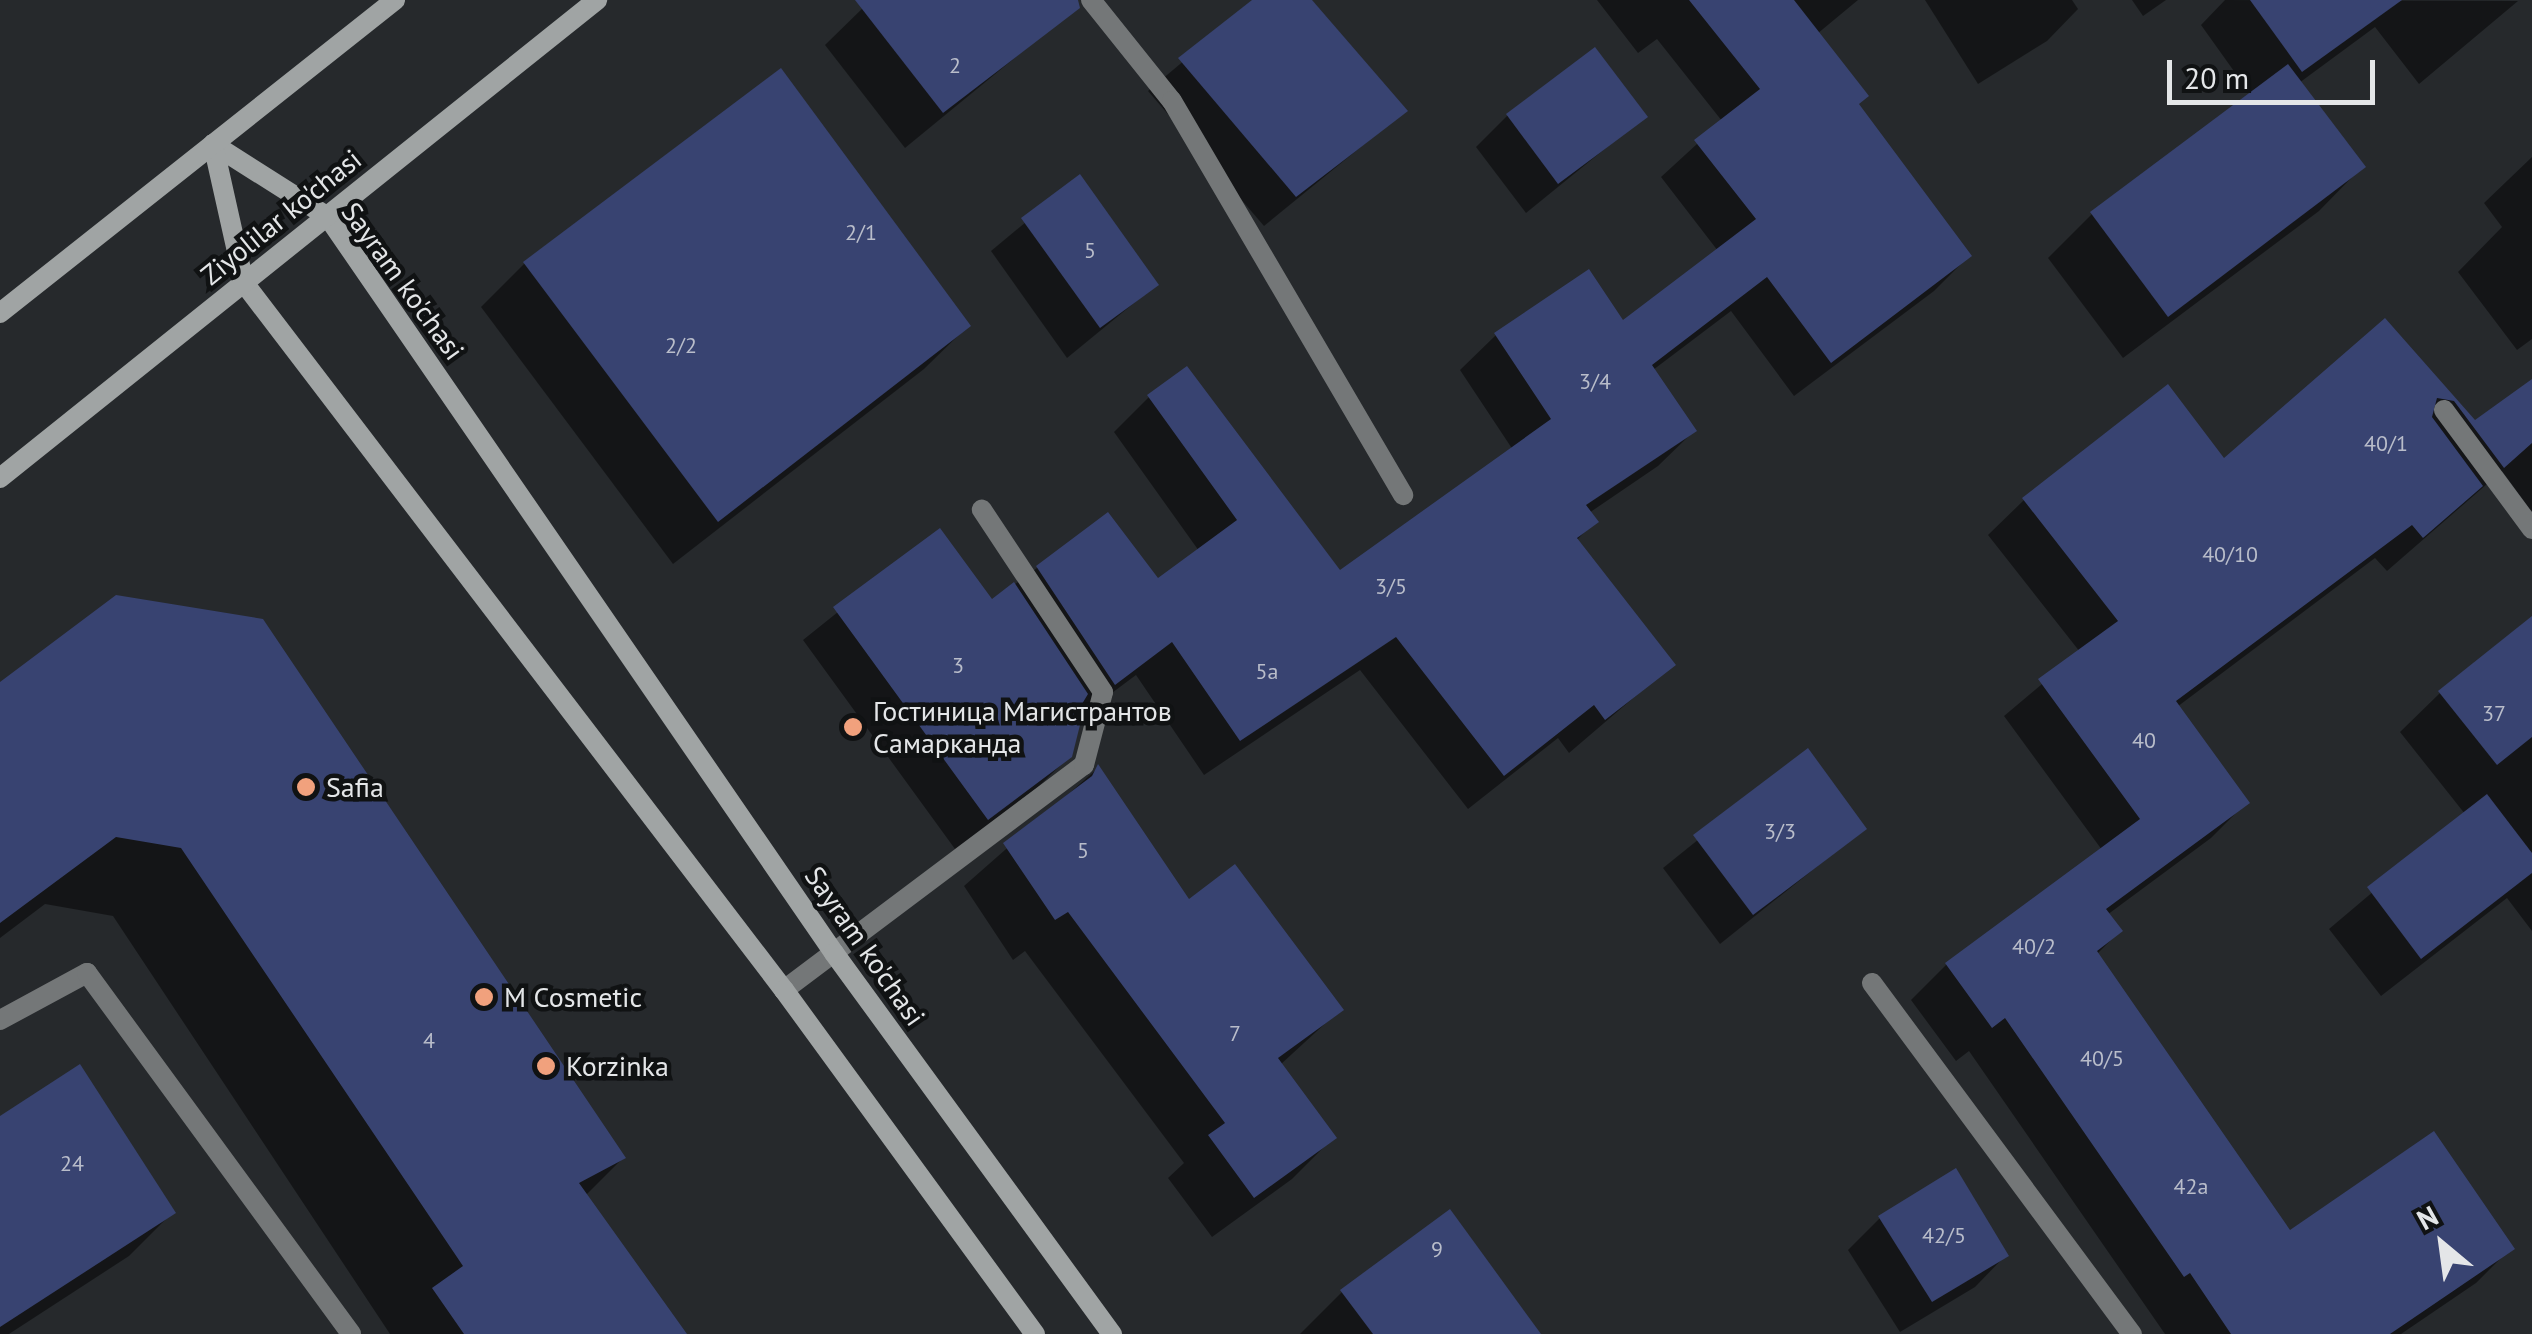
<!DOCTYPE html>
<html>
<head>
<meta charset="utf-8">
<style>
  body { margin:0 }
  #map { position:relative; width:2532px; height:1334px; overflow:hidden; background:#26292c; font-family:"PT Sans",sans-serif }
  div>[style] { position:absolute }
  .shadow>* { inset:0; background:#0007 }
  .building>* { inset:0; background:#384371 }
  .lane>* { height:20px; margin:-10px; padding:0 10px; transform-origin:10px; border-radius:10px; background:#747778 }
  .secondary>* { height:20px; margin:-10px; padding:0 10px; transform-origin:10px; border-radius:10px; background:#a0a4a4 }
  .dots>* { width:28px; height:28px; translate:-50% -50%; box-sizing:border-box; border:5px solid #101213; border-radius:50% }
  span { translate:-50% -50%; white-space:nowrap; text-align:center; line-height:1.15; -webkit-text-stroke:9px #101213; paint-order:stroke }
  .number-label { font-size:22px; color:#b9bdca }
  .number-label span { -webkit-text-stroke-width:0 }
  .street-label { font-size:28px; color:#e4e6e8 }
  .poi-label { font-size:28px; color:#e4e6e8 }
  .left { translate:0 -50%; text-align:left }
  .north { position:absolute; left:2392px; top:1194px; width:100px; height:100px; -webkit-text-stroke:8px #101213; paint-order:stroke; rotate:331deg; font-size:28px; font-weight:700; line-height:40px; text-align:center; color:#e4e6e8 }
  .north::after { content:''; display:block; margin:auto; width:35px; height:45px; background:#e4e6e8; clip-path:polygon(50% 0,100% 100%,50% 72%,0 100%) }
  .scale { position:absolute; left:2167px; top:60px; width:208px; height:45px; box-sizing:border-box; border:5px solid #e4e6e8; border-top:0; padding-left:12px; font-size:30px; line-height:35px; white-space:nowrap; color:#e4e6e8; -webkit-text-stroke:8px #101213; paint-order:stroke }
</style>
</head>
<body>
<div id="map">
  <div class="shadow">
    <i style="clip-path:polygon(871px 0,1055px 0,1062px 19px,905px 148px,825px 45px)"></i>
    <i style="clip-path:polygon(1256px 0,1311px 0,1405px 111px,1264px 226px,1148px 91px)"></i>
    <i style="clip-path:polygon(1597px 0,1858px 0,1817px 34px,1857px 105px,1969px 256px,1934px 291px,1794px 396px,1731px 311px,1653px 370px,1694px 431px,1658px 466px,1589px 513px,1595px 521px,1576px 541px,1673px 664px,1569px 753px,1558px 738px,1468px 809px,1360px 670px,1204px 775px,1136px 675px,1077px 719px,1070px 756px,1037px 788px,955px 849px,803px 640px,939px 531px,991px 602px,1037px 568px,1157px 582px,1199px 551px,1114px 432px,1149px 397px,1339px 573px,1513px 450px,1460px 370px,1496px 335px,1622px 324px,1718px 251px,1661px 177px,1722px 121px,1657px 39px,1638px 53px)"></i>
    <i style="clip-path:polygon(1925px 0,2072px 0,2078px 9px,2047px 41px,1978px 84px)"></i>
    <i style="clip-path:polygon(2132px 0,2166px 0,2143px 16px)"></i>
    <i style="clip-path:polygon(2225px 0,2518px 1px,2419px 84px,2375px 27px,2299px 83px,2362px 167px,2319px 211px,2123px 358px,2048px 258px,2092px 214px,2251px 95px,2201px 25px)"></i>
    <i style="clip-path:polygon(1507px 116px,1644px 117px,1526px 213px,1476px 147px)"></i>
    <i style="clip-path:polygon(2532px 157px,2532px 339px,2517px 350px,2458px 272px,2502px 227px,2484px 203px)"></i>
    <i style="clip-path:polygon(1079px 178px,1156px 285px,1067px 358px,991px 251px)"></i>
    <i style="clip-path:polygon(524px 264px,968px 326px,924px 369px,673px 564px,481px 307px)"></i>
    <i style="clip-path:polygon(2384px 322px,2474px 423px,2532px 382px,2532px 512px,2502px 471px,2387px 571px,2375px 558px,2177px 707px,2246px 803px,2211px 838px,2107px 915px,2120px 931px,2096px 955px,2290px 1234px,2511px 1248px,2476px 1283px,2401px 1334px,2165px 1334px,1969px 1051px,1956px 1061px,1911px 1000px,1946px 965px,2102px 850px,2004px 716px,2080px 652px,1988px 535px,2024px 500px,2224px 462px)"></i>
    <i style="clip-path:polygon(2532px 642px,2532px 931px,2507px 898px,2381px 996px,2329px 929px,2465px 814px,2400px 732px,2440px 693px)"></i>
    <i style="clip-path:polygon(0 685px,623px 1158px,585px 1196px,684px 1334px,390px 1334px,113px 916px,45px 904px,0 938px)"></i>
    <i style="clip-path:polygon(1807px 752px,1864px 829px,1720px 944px,1663px 868px)"></i>
    <i style="clip-path:polygon(1098px 768px,1188px 902px,1341px 1009px,1280px 1065px,1333px 1138px,1292px 1179px,1212px 1237px,1168px 1178px,1184px 1163px,1025px 951px,1013px 960px,964px 886px)"></i>
    <i style="clip-path:polygon(0 1118px,173px 1212px,129px 1256px,9px 1334px,0 1334px)"></i>
    <i style="clip-path:polygon(1880px 1218px,2006px 1255px,1975px 1287px,1900px 1332px,1848px 1250px)"></i>
    <i style="clip-path:polygon(1342px 1292px,1538px 1334px,1300px 1334px)"></i>
  </div>
  <div class="building">
    <i style="clip-path:polygon(855px 0,1078px 0,1080px 8px,943px 113px)"></i>
    <i style="clip-path:polygon(1252px 0,1312px 0,1408px 111px,1296px 197px,1178px 58px)"></i>
    <i style="clip-path:polygon(1689px 0,1794px 0,1869px 96px,1859px 104px,1972px 256px,1831px 363px,1767px 277px,1652px 365px,1697px 431px,1586px 505px,1599px 522px,1577px 538px,1676px 665px,1605px 720px,1594px 705px,1504px 776px,1396px 637px,1240px 741px,1172px 642px,1115px 685px,1036px 566px,1108px 512px,1158px 578px,1237px 520px,1147px 395px,1187px 366px,1340px 570px,1551px 419px,1494px 333px,1589px 269px,1623px 320px,1756px 219px,1694px 140px,1760px 89px)"></i>
    <i style="clip-path:polygon(2250px 0,2402px 0,2302px 72px)"></i>
    <i style="clip-path:polygon(1595px 47px,1648px 117px,1558px 184px,1506px 114px)"></i>
    <i style="clip-path:polygon(2288px 64px,2366px 167px,2168px 317px,2090px 212px)"></i>
    <i style="clip-path:polygon(781px 68px,971px 326px,718px 522px,523px 262px)"></i>
    <i style="clip-path:polygon(1080px 174px,1159px 285px,1100px 328px,1021px 218px)"></i>
    <i style="clip-path:polygon(2385px 318px,2475px 420px,2532px 379px,2532px 443px,2504px 468px,2454px 401px,2437px 398px,2432px 417px,2483px 486px,2423px 538px,2412px 525px,2176px 701px,2250px 803px,2106px 909px,2123px 931px,2097px 951px,2290px 1230px,2434px 1131px,2515px 1249px,2390px 1334px,2231px 1334px,2190px 1273px,2184px 1277px,2005px 1018px,1992px 1028px,1945px 963px,2140px 819px,2038px 679px,2118px 621px,2022px 498px,2168px 384px,2224px 458px)"></i>
    <i style="clip-path:polygon(940px 528px,992px 599px,1014px 582px,1088px 694px,1076px 714px,1081px 721px,1072px 757px,988px 820px,833px 607px)"></i>
    <i style="clip-path:polygon(116px 595px,263px 619px,626px 1158px,579px 1183px,687px 1334px,464px 1334px,432px 1288px,463px 1266px,181px 848px,116px 837px,0 923px,0 682px)"></i>
    <i style="clip-path:polygon(2532px 616px,2532px 737px,2497px 765px,2438px 691px)"></i>
    <i style="clip-path:polygon(1808px 748px,1867px 829px,1753px 915px,1693px 835px)"></i>
    <i style="clip-path:polygon(1098px 764px,1189px 899px,1235px 864px,1344px 1010px,1278px 1058px,1337px 1138px,1254px 1198px,1208px 1135px,1225px 1123px,1068px 912px,1055px 920px,1003px 843px,1092px 776px)"></i>
    <i style="clip-path:polygon(2487px 794px,2532px 853px,2532px 873px,2421px 959px,2367px 887px)"></i>
    <i style="clip-path:polygon(80px 1064px,176px 1213px,0 1327px,0 1116px)"></i>
    <i style="clip-path:polygon(1956px 1168px,2009px 1256px,1932px 1302px,1878px 1216px)"></i>
    <i style="clip-path:polygon(1450px 1209px,1541px 1334px,1373px 1334px,1340px 1290px)"></i>
  </div>
  <div class="lane">
    <i style="left:1091px;top:0;width:129px;rotate:51.3deg"></i>
    <i style="left:1172px;top:101px;width:457px;rotate:59.6deg"></i>
    <i style="left:2444px;top:410px;width:148px;rotate:53.5deg"></i>
    <i style="left:1872px;top:983px;width:437px;rotate:53.5deg"></i>
    <i style="left:784px;top:990px;width:375px;rotate:-36.9deg"></i>
    <i style="left:1084px;top:765px;width:75px;rotate:-75.4deg"></i>
    <i style="left:1103px;top:692px;width:219px;rotate:-123.6deg"></i>
    <i style="left:0;top:1020px;width:99px;rotate:-28.4deg"></i>
    <i style="left:87px;top:973px;width:447px;rotate:53.8deg"></i>
  </div>
  <div class="secondary">
    <i style="left:213px;top:144px;width:136px;rotate:32.4deg"></i>
    <i style="left:328px;top:217px;width:893px;rotate:55.49deg"></i>
    <i style="left:834px;top:953px;width:472px;rotate:53.9deg"></i>
    <i style="left:213px;top:144px;width:142px;rotate:77.4deg"></i>
    <i style="left:244px;top:283px;width:890px;rotate:52.63deg"></i>
    <i style="left:784px;top:990px;width:426px;rotate:53.9deg"></i>
    <i style="left:0;top:313px;width:504px;rotate:-38.39deg"></i>
    <i style="left:0;top:478px;width:765px;rotate:-38.68deg"></i>
  </div>
  <div class="dots">
    <i style="left:853px;top:727px;background:#f1a17d"></i>
    <i style="left:306px;top:787px;background:#f1a17d"></i>
    <i style="left:484px;top:997px;background:#f1a17d"></i>
    <i style="left:546px;top:1066px;background:#f1a17d"></i>
  </div>
  <div class="number-label">
    <span style="left:955px;top:66px">2</span>
    <span style="left:861px;top:233px">2/1</span>
    <span style="left:1090px;top:251px">5</span>
    <span style="left:681px;top:346px">2/2</span>
    <span style="left:1595px;top:382px">3/4</span>
    <span style="left:2386px;top:444px">40/1</span>
    <span style="left:2230px;top:555px">40/10</span>
    <span style="left:1391px;top:587px">3/5</span>
    <span style="left:958px;top:666px">3</span>
    <span style="left:1267px;top:672px">5a</span>
    <span style="left:2494px;top:714px">37</span>
    <span style="left:2144px;top:741px">40</span>
    <span style="left:1780px;top:832px">3/3</span>
    <span style="left:1083px;top:851px">5</span>
    <span style="left:2034px;top:947px">40/2</span>
    <span style="left:1235px;top:1034px">7</span>
    <span style="left:429px;top:1041px">4</span>
    <span style="left:2102px;top:1059px">40/5</span>
    <span style="left:72px;top:1164px">24</span>
    <span style="left:2191px;top:1187px">42a</span>
    <span style="left:1944px;top:1236px">42/5</span>
    <span style="left:1437px;top:1250px">9</span>
  </div>
  <div class="street-label">
    <span style="left:281px;top:217px;rotate:-39deg">Ziyolilar ko'chasi</span>
    <span style="left:403px;top:281px;rotate:54deg">Sayram ko'chasi</span>
    <span style="left:865px;top:946px;rotate:55deg">Sayram ko'chasi</span>
  </div>
  <div class="poi-label">
    <span class="left" style="left:873px;top:727px">Гостиница Магистрантов<br>Самарканда</span>
    <span class="left" style="left:326px;top:787px">Safia</span>
    <span class="left" style="left:504px;top:997px">M Cosmetic</span>
    <span class="left" style="left:566px;top:1066px">Korzinka</span>
  </div>
  <div class="north">N</div>
  <div class="scale">20 m</div>
</div>
</body>
</html>
